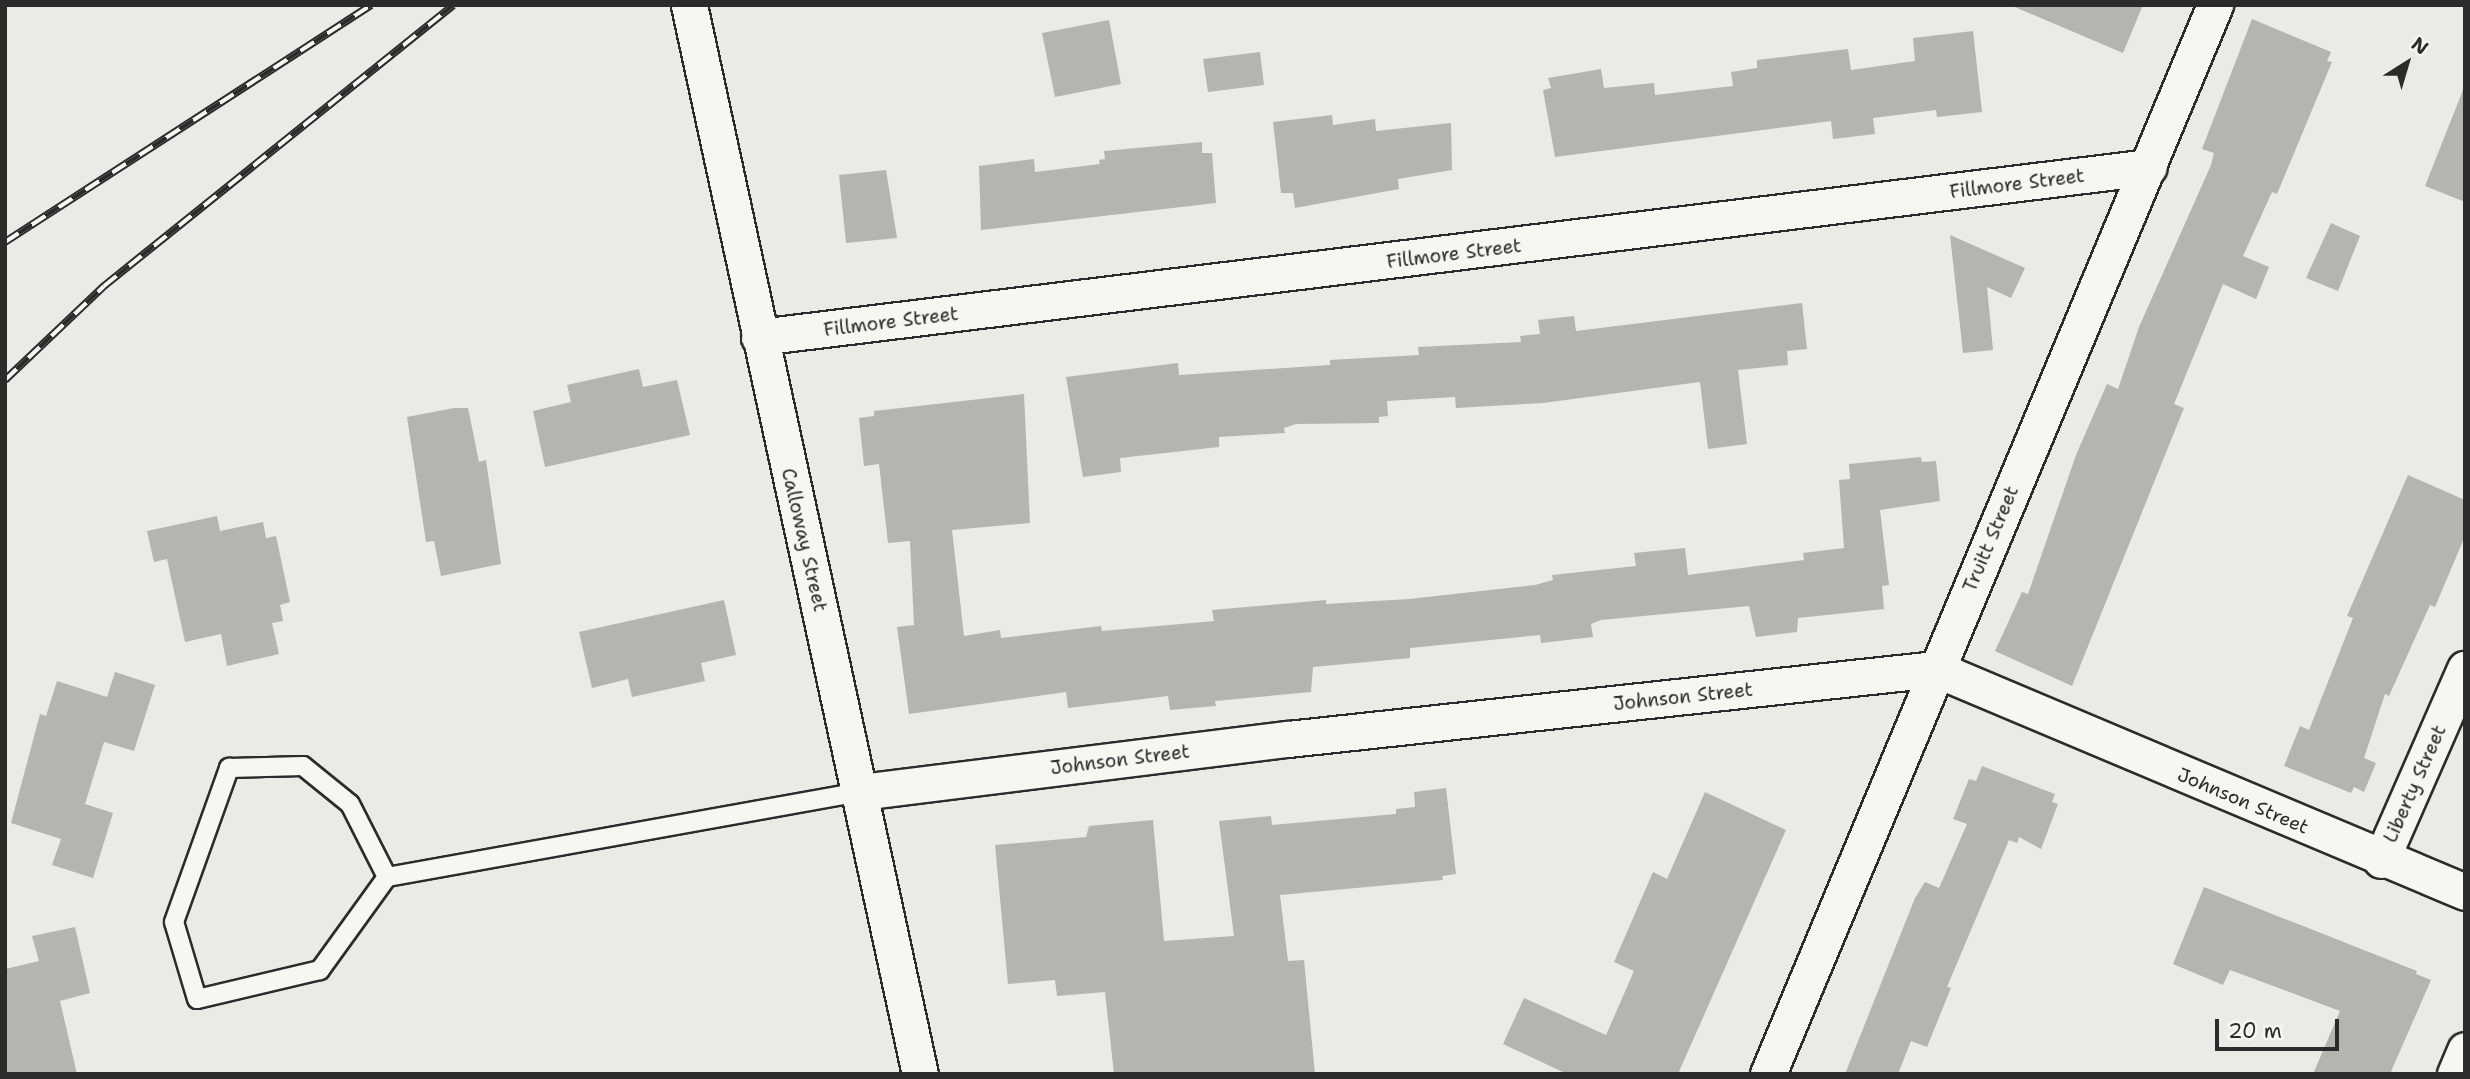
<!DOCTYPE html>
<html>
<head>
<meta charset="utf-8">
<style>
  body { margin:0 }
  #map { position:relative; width:2470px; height:1079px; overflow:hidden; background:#eaeae6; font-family:"Shantell Sans",sans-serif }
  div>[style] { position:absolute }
  .building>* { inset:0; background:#b4b4b1 }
  .roads { filter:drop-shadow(2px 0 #2b2b2b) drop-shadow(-2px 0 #2b2b2b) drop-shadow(0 2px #2b2b2b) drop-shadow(0 -2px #2b2b2b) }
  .lane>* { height:18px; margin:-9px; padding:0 9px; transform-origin:9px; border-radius:9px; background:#f6f6f2 }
  .street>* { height:35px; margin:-17.5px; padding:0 17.5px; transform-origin:17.5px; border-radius:17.5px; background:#f6f6f2 }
  .rail>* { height:8px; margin-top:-4px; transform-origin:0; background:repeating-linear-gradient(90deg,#f6f6f2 0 16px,#2b2b2b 0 32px); box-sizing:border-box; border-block:2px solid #2b2b2b }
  span { translate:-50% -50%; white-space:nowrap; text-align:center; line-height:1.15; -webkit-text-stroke:7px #f6f6f2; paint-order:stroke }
  .street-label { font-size:19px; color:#2b2b2b }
  .frame { position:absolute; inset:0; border:7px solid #2b2b2b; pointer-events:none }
  .north { position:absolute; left:2372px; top:28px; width:70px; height:70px; -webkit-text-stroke:5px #f6f6f2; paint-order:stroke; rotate:37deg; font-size:19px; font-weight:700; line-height:28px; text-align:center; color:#2b2b2b }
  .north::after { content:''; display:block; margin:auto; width:24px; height:32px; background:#2b2b2b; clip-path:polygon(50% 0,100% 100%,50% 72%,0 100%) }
  .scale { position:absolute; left:2215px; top:1019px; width:124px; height:32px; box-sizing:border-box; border:4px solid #2b2b2b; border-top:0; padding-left:9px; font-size:21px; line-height:24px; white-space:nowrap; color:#2b2b2b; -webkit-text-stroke:5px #f6f6f2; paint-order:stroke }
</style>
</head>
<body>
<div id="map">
  <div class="building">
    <i style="clip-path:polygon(2010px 5px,2143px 5px,2123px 53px)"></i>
    <i style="clip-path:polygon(2252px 19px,2331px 52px,2327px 61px,2332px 62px,2277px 194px,2272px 192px,2243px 256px,2269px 267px,2256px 299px,2223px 284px,2174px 404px,2184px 408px,2072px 686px,1995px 651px,2022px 592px,2028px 594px,2076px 455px,2107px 384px,2118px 389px,2139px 327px,2211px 165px,2214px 153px,2202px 149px)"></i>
    <i style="clip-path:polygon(1109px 20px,1121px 84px,1055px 97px,1042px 33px)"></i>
    <i style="clip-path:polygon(1973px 31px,1982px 112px,1937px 117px,1936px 110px,1873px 118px,1875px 134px,1833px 139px,1831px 121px,1555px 157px,1543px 90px,1551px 88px,1548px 78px,1601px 69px,1604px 88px,1654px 83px,1655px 95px,1733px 86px,1731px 72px,1757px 68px,1757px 60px,1848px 49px,1851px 70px,1915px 61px,1913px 38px)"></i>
    <i style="clip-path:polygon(1260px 52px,1264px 85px,1208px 92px,1203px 59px)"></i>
    <i style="clip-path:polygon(2463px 90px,2465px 91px,2465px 202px,2425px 186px)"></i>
    <i style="clip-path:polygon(1332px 115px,1333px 125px,1375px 119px,1376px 131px,1451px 123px,1452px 170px,1398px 179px,1399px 189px,1295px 208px,1293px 193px,1281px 193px,1273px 122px)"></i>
    <i style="clip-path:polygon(1202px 142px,1202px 153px,1212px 153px,1216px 203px,981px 230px,979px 166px,1034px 159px,1035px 172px,1100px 164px,1099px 160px,1105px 159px,1104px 151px)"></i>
    <i style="clip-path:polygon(886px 170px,897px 238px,846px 243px,839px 175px)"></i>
    <i style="clip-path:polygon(2331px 223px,2360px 236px,2338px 291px,2306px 278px)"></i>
    <i style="clip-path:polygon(1950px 235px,2025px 268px,2011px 298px,1987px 287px,1993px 350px,1963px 353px)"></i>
    <i style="clip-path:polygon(1802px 303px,1807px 349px,1787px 351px,1788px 365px,1738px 370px,1747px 444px,1708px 449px,1700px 382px,1543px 403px,1456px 408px,1455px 397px,1387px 401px,1388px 416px,1379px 417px,1379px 423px,1296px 424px,1284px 428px,1285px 433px,1219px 437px,1219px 447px,1120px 458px,1121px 472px,1083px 477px,1066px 377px,1178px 363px,1179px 375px,1330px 365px,1330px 360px,1419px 355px,1418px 347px,1521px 342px,1520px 336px,1540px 334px,1538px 320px,1574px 316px,1576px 331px)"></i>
    <i style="clip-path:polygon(639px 369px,643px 387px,677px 380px,690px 435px,545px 467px,533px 411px,571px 402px,567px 385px)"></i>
    <i style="clip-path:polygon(1024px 394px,1030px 523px,952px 530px,964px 636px,1000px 630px,1001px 638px,1101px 626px,1102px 631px,1214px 621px,1212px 610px,1326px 600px,1326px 604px,1409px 599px,1535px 585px,1553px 580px,1552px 575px,1636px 566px,1634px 553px,1685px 548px,1688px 575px,1804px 560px,1803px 553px,1844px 548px,1839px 480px,1850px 479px,1849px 464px,1921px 457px,1922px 462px,1936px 461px,1940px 501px,1880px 510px,1889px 585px,1882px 586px,1884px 609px,1798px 618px,1797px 632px,1756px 637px,1749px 606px,1601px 620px,1591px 624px,1593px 637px,1541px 643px,1540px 635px,1410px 648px,1410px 658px,1313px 667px,1311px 692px,1215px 701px,1216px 706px,1170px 710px,1168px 696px,1068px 708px,1066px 692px,909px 714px,897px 627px,914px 625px,910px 541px,888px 543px,879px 464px,864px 466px,859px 418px,874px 416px,874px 411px)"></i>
    <i style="clip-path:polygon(454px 408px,468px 408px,479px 462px,486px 460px,501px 564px,441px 576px,434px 541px,426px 542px,407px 417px)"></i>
    <i style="clip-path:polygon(2408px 475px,2465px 500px,2465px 536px,2435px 607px,2430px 605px,2389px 696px,2385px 694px,2364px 758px,2376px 763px,2364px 792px,2354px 787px,2351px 793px,2284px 766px,2300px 726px,2309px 730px,2353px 618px,2347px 616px)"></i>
    <i style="clip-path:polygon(217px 516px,220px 531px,263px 522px,266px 538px,276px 536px,290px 602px,280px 605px,283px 621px,272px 623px,279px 654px,227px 666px,221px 634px,185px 642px,167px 559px,154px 562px,147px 531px)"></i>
    <i style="clip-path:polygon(724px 600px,736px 655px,701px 663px,705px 681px,632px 697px,628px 679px,592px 688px,579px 632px)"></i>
    <i style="clip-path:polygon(115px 672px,155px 685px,134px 751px,104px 742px,85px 804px,113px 813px,93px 878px,52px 865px,61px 839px,11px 823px,40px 714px,46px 716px,57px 681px,107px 697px)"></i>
    <i style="clip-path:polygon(1982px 766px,2055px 794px,2052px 802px,2058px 804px,2041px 849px,2019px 837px,2017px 843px,2009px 840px,1947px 987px,1951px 988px,1927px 1047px,1911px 1041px,1898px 1074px,1845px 1074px,1915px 898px,1925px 882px,1939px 888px,1967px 824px,1953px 819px,1969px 779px,1976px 781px)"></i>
    <i style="clip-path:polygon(1446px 788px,1456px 874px,1442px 876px,1443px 880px,1280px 895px,1288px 961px,1304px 960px,1315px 1074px,1114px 1074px,1105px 992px,1057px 996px,1055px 980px,1008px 984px,995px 845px,1086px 837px,1089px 826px,1153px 820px,1164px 941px,1234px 936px,1219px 821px,1271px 816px,1272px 825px,1396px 814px,1396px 809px,1415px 807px,1414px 792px)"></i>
    <i style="clip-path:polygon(1705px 792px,1786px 830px,1678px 1074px,1567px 1074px,1503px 1044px,1524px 998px,1606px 1035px,1634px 971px,1614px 962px,1653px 872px,1667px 879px)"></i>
    <i style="clip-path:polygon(2204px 887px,2417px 971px,2416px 974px,2431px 980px,2390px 1074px,2313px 1074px,2340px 1011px,2230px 970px,2223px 985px,2173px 964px)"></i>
    <i style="clip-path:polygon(75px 927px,90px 993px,60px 1001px,77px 1074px,5px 1074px,5px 969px,39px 961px,32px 936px)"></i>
  </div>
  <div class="roads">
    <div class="lane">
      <i style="left:387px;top:877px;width:115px;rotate:125.8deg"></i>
      <i style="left:320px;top:970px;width:126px;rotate:166.7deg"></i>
      <i style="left:197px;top:999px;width:80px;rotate:-106.6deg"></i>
      <i style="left:174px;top:922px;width:164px;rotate:-70.3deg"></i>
      <i style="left:229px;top:768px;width:74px;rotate:-1.5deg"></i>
      <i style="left:303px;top:766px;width:60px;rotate:39deg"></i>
      <i style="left:350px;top:804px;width:82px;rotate:63.1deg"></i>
      <i style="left:387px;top:877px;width:482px;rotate:-10.2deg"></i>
    </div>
    <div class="street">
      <i style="left:689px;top:5px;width:1094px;rotate:77.81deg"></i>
      <i style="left:759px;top:337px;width:1400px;rotate:-6.97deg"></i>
      <i style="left:861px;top:792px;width:430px;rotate:-7.1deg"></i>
      <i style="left:1288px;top:739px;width:652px;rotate:-6.17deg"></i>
      <i style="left:1936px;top:669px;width:574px;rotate:22.86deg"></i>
      <i style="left:2381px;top:860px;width:209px;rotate:-66.3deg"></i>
      <i style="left:1768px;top:1074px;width:1159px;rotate:-67.31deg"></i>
      <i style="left:2455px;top:1074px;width:26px;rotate:-67deg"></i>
    </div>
  </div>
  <div class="rail">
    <i style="left:5px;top:242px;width:436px;rotate:-32.9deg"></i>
    <i style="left:5px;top:380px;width:137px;rotate:-43.5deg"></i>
    <i style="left:104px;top:286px;width:448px;rotate:-38.8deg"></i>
  </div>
  <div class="street-label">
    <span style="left:2017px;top:184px;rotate:-7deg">Fillmore Street</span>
    <span style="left:1454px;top:254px;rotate:-7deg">Fillmore Street</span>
    <span style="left:891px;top:322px;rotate:-7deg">Fillmore Street</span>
    <span style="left:1991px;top:539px;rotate:-67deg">Truitt Street</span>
    <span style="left:804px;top:540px;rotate:77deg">Calloway Street</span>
    <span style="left:1683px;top:697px;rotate:-6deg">Johnson Street</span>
    <span style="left:1120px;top:760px;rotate:-7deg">Johnson Street</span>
    <span style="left:2415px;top:784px;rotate:-66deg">Liberty Street</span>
    <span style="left:2243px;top:801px;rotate:23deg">Johnson Street</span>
  </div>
  <div class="frame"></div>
  <div class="north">N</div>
  <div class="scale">20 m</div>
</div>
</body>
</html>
